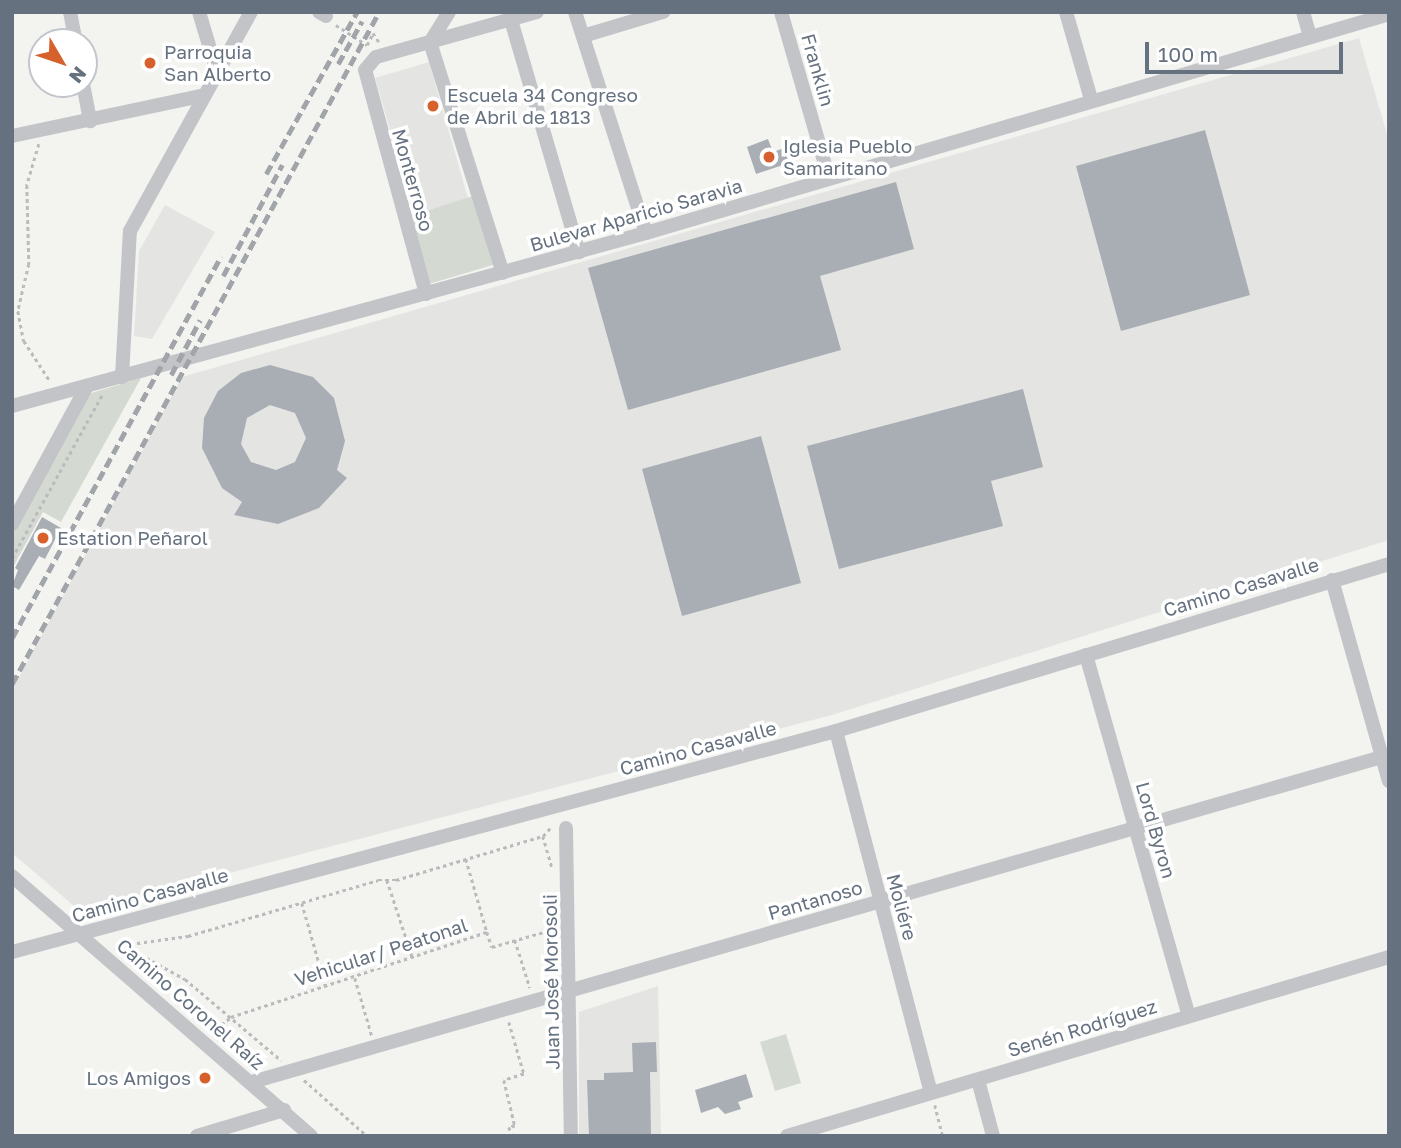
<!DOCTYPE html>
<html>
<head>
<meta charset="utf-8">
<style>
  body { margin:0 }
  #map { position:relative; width:1401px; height:1148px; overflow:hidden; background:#f3f4f0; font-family:"Golos Text",sans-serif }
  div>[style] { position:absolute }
  .built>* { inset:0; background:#e4e5e3 }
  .green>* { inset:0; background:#d4dad1 }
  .building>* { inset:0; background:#a8aeb3 }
  .path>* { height:2.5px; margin-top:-1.25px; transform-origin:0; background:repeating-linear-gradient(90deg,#b9bbbd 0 3.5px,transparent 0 7px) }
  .minor>* { height:14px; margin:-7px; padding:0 7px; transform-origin:7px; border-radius:7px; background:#c2c4c8 }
  .rail>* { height:4.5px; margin-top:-2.25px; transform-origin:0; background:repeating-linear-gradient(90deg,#a1a5aa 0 10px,transparent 0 15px) }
  .dots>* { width:19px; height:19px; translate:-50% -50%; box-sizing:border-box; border:4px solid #fff; border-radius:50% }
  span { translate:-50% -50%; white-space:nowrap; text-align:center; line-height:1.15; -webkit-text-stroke:7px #fff; paint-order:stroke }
  .poi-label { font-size:19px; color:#65717f }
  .left { translate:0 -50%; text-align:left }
  .right { translate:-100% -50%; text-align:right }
  .street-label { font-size:19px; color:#65717f }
  .frame { position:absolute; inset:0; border:14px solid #65717f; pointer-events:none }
  .north { position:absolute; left:28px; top:28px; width:70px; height:70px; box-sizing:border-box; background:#fff; border:2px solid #c1c6cc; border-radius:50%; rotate:129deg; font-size:19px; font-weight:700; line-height:28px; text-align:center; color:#65717f }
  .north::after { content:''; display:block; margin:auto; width:24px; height:32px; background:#d6612d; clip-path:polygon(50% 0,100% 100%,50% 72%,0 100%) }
  .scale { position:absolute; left:1145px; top:42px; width:198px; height:32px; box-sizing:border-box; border:4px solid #65717f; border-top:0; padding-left:9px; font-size:21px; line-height:24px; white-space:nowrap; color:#65717f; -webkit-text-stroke:5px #fff; paint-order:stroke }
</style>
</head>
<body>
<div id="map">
  <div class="built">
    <i style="clip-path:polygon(1359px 38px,1389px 141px,1389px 540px,832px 715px,81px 912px,12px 853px,12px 690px,182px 377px)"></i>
    <i style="clip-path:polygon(429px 62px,468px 198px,414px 214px,375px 78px)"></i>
    <i style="clip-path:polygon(165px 205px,215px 232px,152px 339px,134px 336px,139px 251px)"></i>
    <i style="clip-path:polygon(658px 986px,661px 1136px,579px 1136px,579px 1012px)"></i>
  </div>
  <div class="green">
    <i style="clip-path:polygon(473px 196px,493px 265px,429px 284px,409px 216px)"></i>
    <i style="clip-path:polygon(141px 378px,61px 522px,43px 512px,12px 569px,12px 533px,88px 394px)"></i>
    <i style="clip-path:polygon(786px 1034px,801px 1083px,775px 1091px,760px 1042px)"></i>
  </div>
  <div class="building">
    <i style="clip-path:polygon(1205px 130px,1250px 295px,1121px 331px,1076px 166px)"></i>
    <i style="clip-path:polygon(768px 139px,773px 152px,784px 148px,789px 163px,756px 174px,747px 147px)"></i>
    <i style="clip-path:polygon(896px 182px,914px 249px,820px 276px,841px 350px,628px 410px,588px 268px)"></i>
    <i style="clip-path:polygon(evenodd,270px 365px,313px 377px,334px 398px,345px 441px,337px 470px,347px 478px,319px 508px,278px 524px,234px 515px,242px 502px,222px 488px,202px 448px,204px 418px,218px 391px,241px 373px,270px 365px,270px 405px,295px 413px,306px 438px,295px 462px,276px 470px,251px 462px,241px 444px,247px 418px,270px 405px)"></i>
    <i style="clip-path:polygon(1023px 389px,1043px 467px,991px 481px,1003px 526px,839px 569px,807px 446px)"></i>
    <i style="clip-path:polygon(761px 436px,801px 583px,682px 616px,642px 469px)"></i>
    <i style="clip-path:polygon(42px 517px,61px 528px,45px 559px,39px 556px,19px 590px,12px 586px,18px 570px,15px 568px)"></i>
    <i style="clip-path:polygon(656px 1042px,657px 1072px,650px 1072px,651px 1136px,589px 1136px,587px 1080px,604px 1080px,604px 1073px,633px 1072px,632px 1043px)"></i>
    <i style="clip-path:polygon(746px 1074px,753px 1097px,738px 1102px,741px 1109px,725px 1114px,718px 1107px,701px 1113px,695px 1090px)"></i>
  </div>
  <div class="path">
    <i style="left:336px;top:25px;width:37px;rotate:33deg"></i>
    <i style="left:367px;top:45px;width:13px;rotate:-63deg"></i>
    <i style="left:373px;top:33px;width:11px;rotate:56deg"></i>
    <i style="left:39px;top:144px;width:43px;rotate:106.3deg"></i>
    <i style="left:27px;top:185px;width:79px;rotate:88.5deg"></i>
    <i style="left:29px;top:264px;width:48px;rotate:103.2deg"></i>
    <i style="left:18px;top:311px;width:31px;rotate:79deg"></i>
    <i style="left:24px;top:341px;width:48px;rotate:57deg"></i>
    <i style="left:12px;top:558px;width:186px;rotate:-61.1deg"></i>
    <i style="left:543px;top:836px;width:32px;rotate:74deg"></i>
    <i style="left:466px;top:859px;width:76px;rotate:74deg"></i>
    <i style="left:387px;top:880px;width:80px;rotate:71.8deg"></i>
    <i style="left:302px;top:903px;width:87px;rotate:74.1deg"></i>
    <i style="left:515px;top:940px;width:50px;rotate:72.6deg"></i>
    <i style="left:123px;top:945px;width:66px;rotate:-7.9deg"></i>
    <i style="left:188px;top:936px;width:198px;rotate:-16.4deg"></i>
    <i style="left:378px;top:880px;width:18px"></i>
    <i style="left:396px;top:880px;width:153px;rotate:-16.7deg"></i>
    <i style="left:543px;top:836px;width:13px;rotate:-48deg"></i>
    <i style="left:115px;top:950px;width:9px;rotate:-41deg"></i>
    <i style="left:122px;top:944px;width:72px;rotate:29.1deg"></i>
    <i style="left:185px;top:979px;width:126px;rotate:40.2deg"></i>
    <i style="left:355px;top:978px;width:60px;rotate:73.7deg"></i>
    <i style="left:509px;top:1022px;width:54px;rotate:73.9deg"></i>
    <i style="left:524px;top:1074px;width:21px;rotate:163deg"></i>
    <i style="left:504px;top:1080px;width:47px;rotate:76.6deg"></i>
    <i style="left:515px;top:1126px;width:6px;rotate:171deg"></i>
    <i style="left:509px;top:1127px;width:9px;rotate:72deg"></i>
    <i style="left:210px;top:1033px;width:26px;rotate:-37deg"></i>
    <i style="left:231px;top:1017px;width:270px;rotate:-18.4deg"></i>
    <i style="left:487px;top:932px;width:16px;rotate:72deg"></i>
    <i style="left:492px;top:947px;width:65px;rotate:-16.2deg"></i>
    <i style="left:304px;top:1080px;width:84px;rotate:41.6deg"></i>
    <i style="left:935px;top:1105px;width:32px;rotate:76deg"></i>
  </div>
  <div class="minor">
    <i style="left:70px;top:12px;width:31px;rotate:79deg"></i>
    <i style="left:199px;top:12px;width:63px;rotate:73.3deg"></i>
    <i style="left:319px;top:12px;width:8px;rotate:30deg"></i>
    <i style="left:449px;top:12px;width:36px;rotate:122deg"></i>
    <i style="left:430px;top:42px;width:242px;rotate:72.5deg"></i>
    <i style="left:575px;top:12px;width:232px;rotate:72.2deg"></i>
    <i style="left:781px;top:12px;width:173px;rotate:73.9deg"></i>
    <i style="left:1066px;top:12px;width:91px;rotate:74deg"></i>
    <i style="left:1303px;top:12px;width:26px;rotate:74deg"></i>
    <i style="left:511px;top:20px;width:242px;rotate:73.7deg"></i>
    <i style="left:583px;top:36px;width:84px;rotate:-16.7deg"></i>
    <i style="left:83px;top:84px;width:38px;rotate:79deg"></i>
    <i style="left:12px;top:136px;width:197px;rotate:-12deg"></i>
    <i style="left:426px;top:294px;width:232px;rotate:-105.2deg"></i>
    <i style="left:365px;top:70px;width:17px;rotate:-50deg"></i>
    <i style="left:376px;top:57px;width:167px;rotate:-15.6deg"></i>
    <i style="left:122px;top:377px;width:146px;rotate:-86.9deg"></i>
    <i style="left:130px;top:231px;width:250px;rotate:-61.1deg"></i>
    <i style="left:12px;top:406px;width:657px;rotate:-15.26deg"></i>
    <i style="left:646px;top:233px;width:775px;rotate:-16.42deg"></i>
    <i style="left:12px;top:524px;width:157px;rotate:-61.5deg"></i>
    <i style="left:1332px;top:580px;width:209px;rotate:74.2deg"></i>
    <i style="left:1086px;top:655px;width:375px;rotate:74.1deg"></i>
    <i style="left:836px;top:731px;width:374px;rotate:75.3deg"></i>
    <i style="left:566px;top:828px;width:308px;rotate:89.1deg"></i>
    <i style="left:12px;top:876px;width:396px;rotate:41deg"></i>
    <i style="left:12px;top:952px;width:853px;rotate:-15.01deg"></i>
    <i style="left:836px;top:731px;width:578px;rotate:-16.8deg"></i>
    <i style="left:978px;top:1080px;width:58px;rotate:75deg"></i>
    <i style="left:252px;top:1082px;width:1183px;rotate:-16.05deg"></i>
    <i style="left:197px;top:1136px;width:91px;rotate:-16.6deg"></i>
    <i style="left:787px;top:1136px;width:628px;rotate:-16.56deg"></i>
  </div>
  <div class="rail">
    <i style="left:338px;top:64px;width:49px;rotate:-60.8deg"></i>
    <i style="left:266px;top:174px;width:186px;rotate:-60.7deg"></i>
    <i style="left:223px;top:276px;width:126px;rotate:-62deg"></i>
    <i style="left:171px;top:375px;width:62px;rotate:-62.2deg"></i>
    <i style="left:12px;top:638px;width:435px;rotate:-61.3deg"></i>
    <i style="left:12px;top:684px;width:766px;rotate:-61.36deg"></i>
  </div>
  <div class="dots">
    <i style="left:150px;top:63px;background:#d6612d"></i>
    <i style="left:433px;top:106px;background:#d6612d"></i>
    <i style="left:769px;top:157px;background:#d6612d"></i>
    <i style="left:43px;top:538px;background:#d6612d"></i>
    <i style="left:205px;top:1078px;background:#d6612d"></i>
  </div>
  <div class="poi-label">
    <span class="left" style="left:164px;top:63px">Parroquia<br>San Alberto</span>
    <span class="left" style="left:447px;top:106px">Escuela 34 Congreso<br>de Abril de 1813</span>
    <span class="left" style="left:783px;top:157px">Iglesia Pueblo<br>Samaritano</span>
    <span class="left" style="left:57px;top:538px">Estation Peñarol</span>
    <span class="right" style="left:191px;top:1078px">Los Amigos</span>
  </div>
  <div class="street-label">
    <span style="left:818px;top:70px;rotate:74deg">Franklin</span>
    <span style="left:413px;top:180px;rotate:74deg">Monterroso</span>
    <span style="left:636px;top:215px;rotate:-16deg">Bulevar Aparicio Saravia</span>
    <span style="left:1241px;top:587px;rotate:-17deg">Camino Casavalle</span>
    <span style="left:698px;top:748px;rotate:-15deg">Camino Casavalle</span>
    <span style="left:1156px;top:830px;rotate:74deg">Lord Byron</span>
    <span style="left:150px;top:895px;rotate:-15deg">Camino Casavalle</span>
    <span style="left:815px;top:900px;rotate:-16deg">Pantanoso</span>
    <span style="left:902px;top:907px;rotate:75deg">Moliére</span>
    <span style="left:381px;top:952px;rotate:-18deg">Vehicular/ Peatonal</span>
    <span style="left:551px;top:982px;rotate:-91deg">Juan José Morosoli</span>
    <span style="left:191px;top:1004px;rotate:41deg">Camino Coronel Raíz</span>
    <span style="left:1082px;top:1028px;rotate:-17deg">Senén Rodríguez</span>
  </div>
  <div class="frame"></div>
  <div class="north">N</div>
  <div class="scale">100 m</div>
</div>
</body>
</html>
